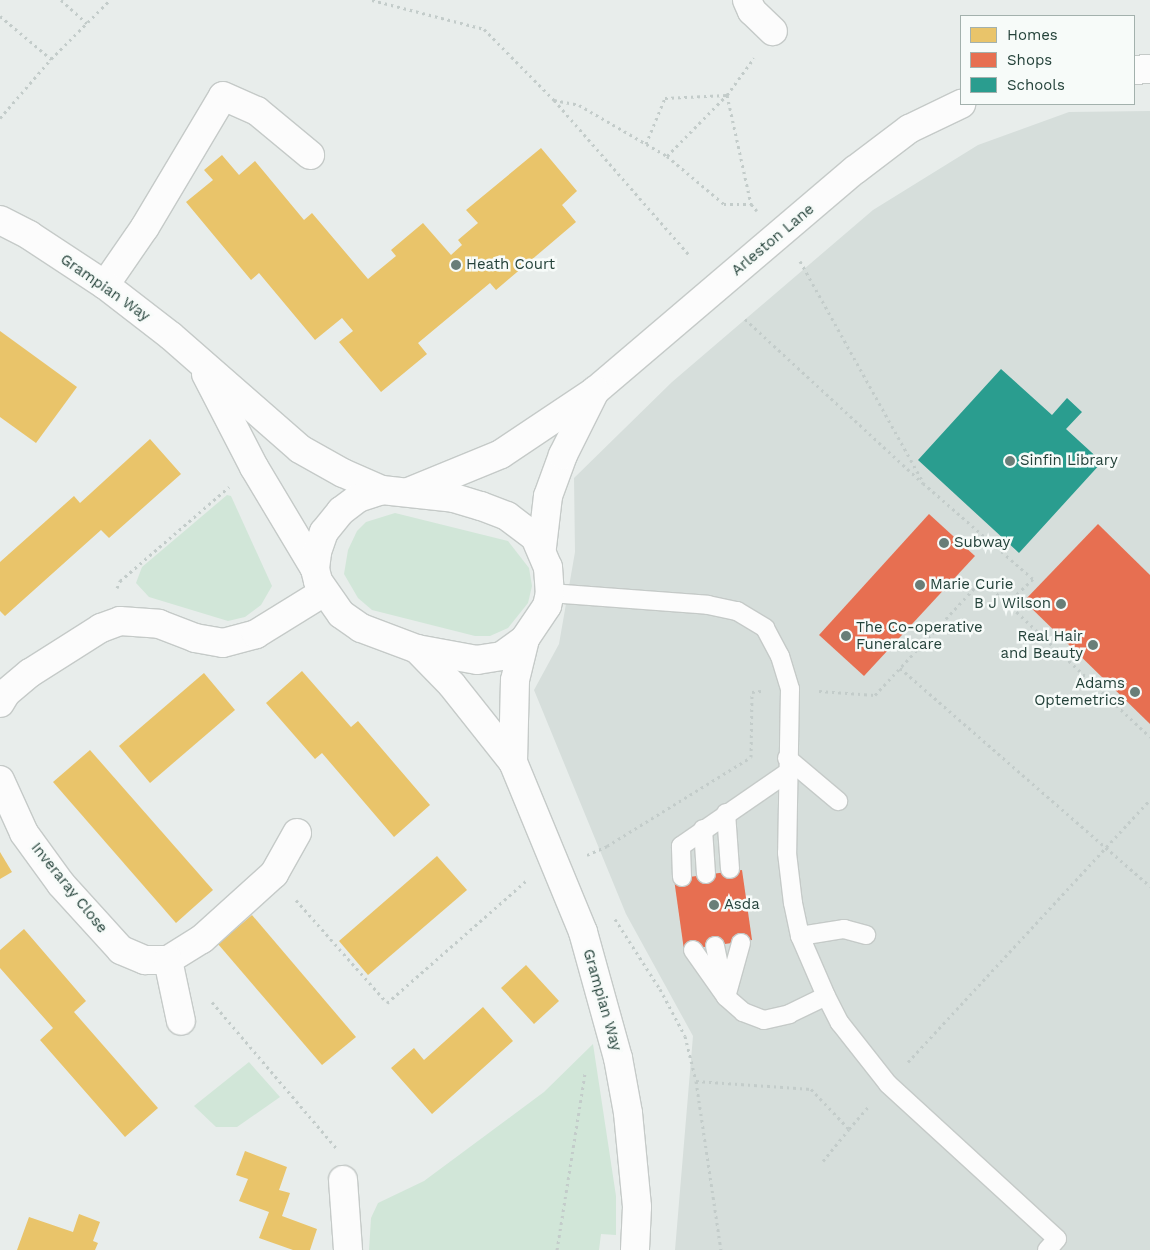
<!DOCTYPE html>
<html>
<head>
<meta charset="utf-8">
<style>
  body { margin:0 }
  #map { position:relative; width:1150px; height:1250px; overflow:hidden; background:#e8edeb; font-family:"Work Sans",sans-serif }
  div>[style] { position:absolute }
  .built>* { inset:0; background:#d6dedb }
  .green>* { inset:0; background:#d1e6d8 }
  .homes>* { inset:0; background:#e9c46a }
  .shops>* { inset:0; background:#e76f51 }
  .schools>* { inset:0; background:#2a9d8f }
  .path>* { height:3px; margin-top:-1.5px; transform-origin:0; background:repeating-linear-gradient(90deg,#c3ccca 0 2.5px,transparent 0 6.5px) }
  .roads { filter:drop-shadow(1px 0 #c5cac8) drop-shadow(-1px 0 #c5cac8) drop-shadow(0 1px #c5cac8) drop-shadow(0 -1px #c5cac8) }
  .lane>* { height:18px; margin:-9px; padding:0 9px; transform-origin:9px; border-radius:9px; background:#fcfcfc }
  .street>* { height:28px; margin:-14px; padding:0 14px; transform-origin:14px; border-radius:14px; background:#fcfcfc }
  .secondary>* { height:28px; margin:-14px; padding:0 14px; transform-origin:14px; border-radius:14px; background:#fcfcfc }
  .dots>* { width:14px; height:14px; translate:-50% -50%; box-sizing:border-box; border:2px solid #f7fbf9; border-radius:50% }
  span { translate:-50% -50%; white-space:nowrap; text-align:center; line-height:1.15; -webkit-text-stroke:5px #f7fbf9; paint-order:stroke }
  .street-label { font-size:15px; color:#24423a }
  .poi-label { font-size:15px; color:#24423a }
  .left { translate:0 -50%; text-align:left }
  .right { translate:-100% -50%; text-align:right }
  .legend { position:absolute; left:960px; top:15px; width:175px; height:90px; box-sizing:border-box; background:#f7fbf9; border:1px solid #a3b1ad; margin:0; padding:6px 9px; list-style:none; font-size:15px; color:#24423a }
  .legend li { display:flex; align-items:center; gap:10px; height:25px }
  .legend b { width:25px; border:1px solid #a3b1ad }
</style>
</head>
<body>
<div id="map">
  <div class="built">
    <i style="clip-path:polygon(1150px 111px,1150px 1250px,675px 1250px,693px 1036px,626px 914px,534px 690px,559px 644px,575px 552px,574px 478px,672px 382px,873px 210px,978px 145px,1069px 112px)"></i>
  </div>
  <div class="green">
    <i style="clip-path:polygon(227px 495px,231px 496px,272px 586px,261px 605px,245px 617px,228px 621px,149px 597px,136px 583px,142px 567px)"></i>
    <i style="clip-path:polygon(395px 513px,508px 541px,529px 568px,532px 586px,528px 603px,508px 628px,490px 636px,475px 636px,372px 610px,358px 598px,344px 574px,348px 550px,357px 531px,366px 522px)"></i>
    <i style="clip-path:polygon(593px 1044px,616px 1196px,616px 1235px,601px 1234px,599px 1250px,369px 1250px,371px 1218px,378px 1203px,424px 1181px,544px 1092px)"></i>
    <i style="clip-path:polygon(249px 1062px,280px 1097px,237px 1127px,216px 1127px,194px 1106px)"></i>
  </div>
  <div class="homes">
    <i style="clip-path:polygon(541px 148px,577px 191px,562px 205px,576px 222px,496px 290px,490px 283px,418px 343px,427px 354px,381px 392px,339px 342px,353px 331px,342px 318px,315px 340px,259px 273px,251px 280px,186px 202px,213px 180px,204px 170px,222px 155px,239px 175px,255px 161px,304px 220px,312px 213px,368px 279px,396px 256px,391px 250px,423px 223px,451px 255px,462px 245px,458px 240px,478px 223px,466px 210px)"></i>
    <i style="clip-path:polygon(0 331px,77px 387px,36px 443px,0 417px)"></i>
    <i style="clip-path:polygon(150px 439px,181px 474px,109px 538px,101px 530px,5px 616px,0 611px,0 562px,74px 496px,80px 503px)"></i>
    <i style="clip-path:polygon(302px 671px,351px 727px,358px 721px,430px 805px,394px 837px,322px 753px,315px 759px,266px 703px)"></i>
    <i style="clip-path:polygon(204px 673px,235px 710px,150px 783px,119px 746px)"></i>
    <i style="clip-path:polygon(90px 750px,213px 890px,176px 923px,53px 782px)"></i>
    <i style="clip-path:polygon(0 852px,12px 872px,0 879px)"></i>
    <i style="clip-path:polygon(437px 856px,467px 890px,368px 975px,339px 941px)"></i>
    <i style="clip-path:polygon(252px 915px,356px 1037px,322px 1065px,218px 944px)"></i>
    <i style="clip-path:polygon(24px 929px,86px 1001px,74px 1012px,158px 1108px,125px 1137px,40px 1040px,53px 1028px,0 968px,0 950px)"></i>
    <i style="clip-path:polygon(526px 965px,559px 1001px,534px 1024px,501px 988px)"></i>
    <i style="clip-path:polygon(483px 1007px,513px 1041px,432px 1114px,391px 1068px,414px 1048px,424px 1060px)"></i>
    <i style="clip-path:polygon(245px 1151px,287px 1167px,279px 1190px,290px 1193px,282px 1216px,317px 1229px,310px 1250px,293px 1250px,259px 1238px,269px 1212px,239px 1201px,248px 1179px,236px 1175px)"></i>
    <i style="clip-path:polygon(79px 1214px,100px 1222px,93px 1241px,98px 1243px,95px 1250px,17px 1250px,29px 1217px,73px 1232px)"></i>
  </div>
  <div class="shops">
    <i style="clip-path:polygon(929px 514px,975px 556px,864px 676px,819px 635px)"></i>
    <i style="clip-path:polygon(1098px 524px,1150px 575px,1150px 724px,1024px 601px)"></i>
    <i style="clip-path:polygon(742px 870px,752px 940px,684px 950px,674px 879px)"></i>
  </div>
  <div class="schools">
    <i style="clip-path:polygon(1001px 369px,1052px 415px,1067px 398px,1082px 412px,1066px 429px,1102px 462px,1019px 553px,918px 460px)"></i>
  </div>
  <div class="path">
    <i style="left:61px;top:0;width:36px;rotate:42deg"></i>
    <i style="left:372px;top:0;width:116px;rotate:14.5deg"></i>
    <i style="left:484px;top:29px;width:100px;rotate:45.4deg"></i>
    <i style="left:554px;top:100px;width:206px;rotate:48.9deg"></i>
    <i style="left:0;top:16px;width:67px;rotate:40.1deg"></i>
    <i style="left:554px;top:100px;width:25px;rotate:11deg"></i>
    <i style="left:579px;top:105px;width:102px;rotate:30.1deg"></i>
    <i style="left:667px;top:156px;width:75px;rotate:40.1deg"></i>
    <i style="left:724px;top:204px;width:27px"></i>
    <i style="left:751px;top:204px;width:9px;rotate:49deg"></i>
    <i style="left:0;top:118px;width:78px;rotate:-49.2deg"></i>
    <i style="left:51px;top:59px;width:83px;rotate:-45deg"></i>
    <i style="left:646px;top:144px;width:50px;rotate:-67.6deg"></i>
    <i style="left:665px;top:98px;width:62px;rotate:-2.8deg"></i>
    <i style="left:727px;top:95px;width:112px;rotate:77.6deg"></i>
    <i style="left:667px;top:156px;width:86px;rotate:-45.5deg"></i>
    <i style="left:727px;top:95px;width:46px;rotate:-53.9deg"></i>
    <i style="left:800px;top:261px;width:251px;rotate:60.9deg"></i>
    <i style="left:745px;top:319px;width:242px;rotate:42.7deg"></i>
    <i style="left:923px;top:483px;width:146px;rotate:41.1deg"></i>
    <i style="left:1033px;top:579px;width:35px;rotate:137deg"></i>
    <i style="left:1007px;top:603px;width:196px;rotate:43.1deg"></i>
    <i style="left:117px;top:588px;width:8px;rotate:-67deg"></i>
    <i style="left:120px;top:581px;width:144px;rotate:-40.8deg"></i>
    <i style="left:900px;top:668px;width:332px;rotate:41.1deg"></i>
    <i style="left:819px;top:691px;width:56px;rotate:4.1deg"></i>
    <i style="left:875px;top:695px;width:157px;rotate:-47.1deg"></i>
    <i style="left:982px;top:580px;width:34px;rotate:43deg"></i>
    <i style="left:587px;top:855px;width:22px;rotate:-24deg"></i>
    <i style="left:607px;top:846px;width:169px;rotate:-31.7deg"></i>
    <i style="left:751px;top:757px;width:65px;rotate:-89.1deg"></i>
    <i style="left:752px;top:692px;width:9px;rotate:-6deg"></i>
    <i style="left:296px;top:900px;width:137px;rotate:48.5deg"></i>
    <i style="left:387px;top:1003px;width:185px;rotate:-41.3deg"></i>
    <i style="left:615px;top:919px;width:83px;rotate:57.3deg"></i>
    <i style="left:660px;top:989px;width:53px;rotate:62deg"></i>
    <i style="left:685px;top:1036px;width:46px;rotate:76.3deg"></i>
    <i style="left:696px;top:1081px;width:171px;rotate:81.6deg"></i>
    <i style="left:212px;top:1002px;width:193px;rotate:49.6deg"></i>
    <i style="left:908px;top:1062px;width:357px;rotate:-47.3deg"></i>
    <i style="left:696px;top:1081px;width:115px;rotate:4deg"></i>
    <i style="left:811px;top:1089px;width:55px;rotate:46.5deg"></i>
    <i style="left:849px;top:1129px;width:30px;rotate:-49deg"></i>
    <i style="left:823px;top:1161px;width:41px;rotate:-50.9deg"></i>
    <i style="left:557px;top:1250px;width:179px;rotate:-81deg"></i>
  </div>
  <div class="roads">
    <div class="lane">
      <i style="left:550px;top:593px;width:158px;rotate:4.3deg"></i>
      <i style="left:708px;top:605px;width:30px;rotate:12deg"></i>
      <i style="left:737px;top:611px;width:33px;rotate:31deg"></i>
      <i style="left:765px;top:628px;width:32px;rotate:62deg"></i>
      <i style="left:780px;top:656px;width:34px;rotate:73deg"></i>
      <i style="left:790px;top:689px;width:164px;rotate:91deg"></i>
      <i style="left:787px;top:853px;width:50px;rotate:83.2deg"></i>
      <i style="left:793px;top:903px;width:34px;rotate:78deg"></i>
      <i style="left:800px;top:936px;width:65px;rotate:66.6deg"></i>
      <i style="left:826px;top:996px;width:30px;rotate:63deg"></i>
      <i style="left:840px;top:1023px;width:78px;rotate:51.8deg"></i>
      <i style="left:888px;top:1084px;width:229px;rotate:42.5deg"></i>
      <i style="left:1057px;top:1239px;width:15px;rotate:132deg"></i>
      <i style="left:787px;top:758px;width:67px;rotate:40.1deg"></i>
      <i style="left:726px;top:813px;width:56px;rotate:85.9deg"></i>
      <i style="left:703px;top:829px;width:45px;rotate:86.2deg"></i>
      <i style="left:682px;top:877px;width:31px;rotate:-92deg"></i>
      <i style="left:681px;top:846px;width:129px;rotate:-34.6deg"></i>
      <i style="left:800px;top:936px;width:45px;rotate:-9deg"></i>
      <i style="left:844px;top:929px;width:23px;rotate:15deg"></i>
      <i style="left:715px;top:946px;width:44px;rotate:78.2deg"></i>
      <i style="left:693px;top:950px;width:57px;rotate:54.9deg"></i>
      <i style="left:726px;top:997px;width:23px;rotate:41deg"></i>
      <i style="left:743px;top:1012px;width:22px;rotate:21deg"></i>
      <i style="left:764px;top:1020px;width:26px;rotate:-13deg"></i>
      <i style="left:789px;top:1014px;width:41px;rotate:-25.9deg"></i>
      <i style="left:726px;top:997px;width:56px;rotate:-74.5deg"></i>
    </div>
    <div class="street">
      <i style="left:747px;top:0;width:12px;rotate:66deg"></i>
      <i style="left:752px;top:11px;width:29px;rotate:44deg"></i>
      <i style="left:105px;top:285px;width:70px;rotate:-55.4deg"></i>
      <i style="left:145px;top:227px;width:152px;rotate:-59.2deg"></i>
      <i style="left:223px;top:96px;width:37px;rotate:24deg"></i>
      <i style="left:257px;top:111px;width:69px;rotate:39.7deg"></i>
      <i style="left:0;top:703px;width:12px;rotate:-59deg"></i>
      <i style="left:6px;top:693px;width:31px;rotate:-40deg"></i>
      <i style="left:30px;top:673px;width:84px;rotate:-32.4deg"></i>
      <i style="left:101px;top:628px;width:20px;rotate:-20deg"></i>
      <i style="left:120px;top:621px;width:39px;rotate:4deg"></i>
      <i style="left:159px;top:624px;width:39px;rotate:21deg"></i>
      <i style="left:195px;top:638px;width:28px;rotate:10deg"></i>
      <i style="left:223px;top:643px;width:34px;rotate:-15deg"></i>
      <i style="left:256px;top:634px;width:80px;rotate:-31.7deg"></i>
      <i style="left:0;top:780px;width:58px;rotate:65.6deg"></i>
      <i style="left:24px;top:833px;width:63px;rotate:54deg"></i>
      <i style="left:61px;top:884px;width:89px;rotate:47.7deg"></i>
      <i style="left:121px;top:950px;width:26px;rotate:23deg"></i>
      <i style="left:145px;top:960px;width:23px"></i>
      <i style="left:168px;top:960px;width:40px;rotate:-32deg"></i>
      <i style="left:202px;top:939px;width:97px;rotate:-42.1deg"></i>
      <i style="left:274px;top:874px;width:47px;rotate:-60.7deg"></i>
      <i style="left:168px;top:960px;width:62px;rotate:78deg"></i>
      <i style="left:343px;top:1180px;width:70px;rotate:85.9deg"></i>
    </div>
    <div class="secondary">
      <i style="left:1134px;top:70px;width:16px;rotate:-4deg"></i>
      <i style="left:0;top:220px;width:33px;rotate:27deg"></i>
      <i style="left:29px;top:235px;width:91px;rotate:33.3deg"></i>
      <i style="left:105px;top:285px;width:83px;rotate:37.7deg"></i>
      <i style="left:171px;top:336px;width:171px;rotate:41.2deg"></i>
      <i style="left:300px;top:449px;width:49px;rotate:29.2deg"></i>
      <i style="left:343px;top:473px;width:43px;rotate:23.6deg"></i>
      <i style="left:206px;top:374px;width:105px;rotate:62.7deg"></i>
      <i style="left:254px;top:467px;width:119px;rotate:59.1deg"></i>
      <i style="left:382px;top:490px;width:72px;rotate:6.3deg"></i>
      <i style="left:454px;top:498px;width:28px;rotate:17deg"></i>
      <i style="left:481px;top:506px;width:28px;rotate:21deg"></i>
      <i style="left:507px;top:516px;width:35px;rotate:37deg"></i>
      <i style="left:535px;top:537px;width:33px;rotate:67deg"></i>
      <i style="left:548px;top:567px;width:26px;rotate:86deg"></i>
      <i style="left:550px;top:593px;width:13px;rotate:103deg"></i>
      <i style="left:547px;top:606px;width:40px;rotate:124deg"></i>
      <i style="left:525px;top:639px;width:29px;rotate:144deg"></i>
      <i style="left:502px;top:656px;width:25px;rotate:171deg"></i>
      <i style="left:477px;top:660px;width:61px;rotate:-169.6deg"></i>
      <i style="left:417px;top:649px;width:60px;rotate:-159.4deg"></i>
      <i style="left:361px;top:628px;width:24px;rotate:-145deg"></i>
      <i style="left:341px;top:614px;width:40px;rotate:-124.9deg"></i>
      <i style="left:318px;top:581px;width:12px;rotate:-104deg"></i>
      <i style="left:315px;top:569px;width:17px;rotate:-83deg"></i>
      <i style="left:317px;top:552px;width:21px;rotate:-71deg"></i>
      <i style="left:324px;top:532px;width:27px;rotate:-51deg"></i>
      <i style="left:341px;top:511px;width:21px;rotate:-37deg"></i>
      <i style="left:358px;top:498px;width:25px;rotate:-18deg"></i>
      <i style="left:411px;top:491px;width:97px;rotate:-22.3deg"></i>
      <i style="left:501px;top:454px;width:113px;rotate:-33.8deg"></i>
      <i style="left:595px;top:391px;width:341px;rotate:-40.4deg"></i>
      <i style="left:855px;top:170px;width:68px;rotate:-37.2deg"></i>
      <i style="left:909px;top:129px;width:58px;rotate:-25.7deg"></i>
      <i style="left:542px;top:547px;width:51px;rotate:-83.3deg"></i>
      <i style="left:548px;top:496px;width:44px;rotate:-69.9deg"></i>
      <i style="left:563px;top:455px;width:72px;rotate:-63.4deg"></i>
      <i style="left:417px;top:649px;width:50px;rotate:45.8deg"></i>
      <i style="left:452px;top:685px;width:98px;rotate:51.6deg"></i>
      <i style="left:513px;top:762px;width:184px;rotate:67.6deg"></i>
      <i style="left:583px;top:932px;width:131px;rotate:74.5deg"></i>
      <i style="left:618px;top:1058px;width:56px;rotate:79.7deg"></i>
      <i style="left:628px;top:1113px;width:94px;rotate:84.5deg"></i>
      <i style="left:637px;top:1207px;width:43px;rotate:92.7deg"></i>
      <i style="left:513px;top:762px;width:82px;rotate:-88.6deg"></i>
      <i style="left:515px;top:680px;width:42px;rotate:-76.3deg"></i>
    </div>
  </div>
  <div class="dots">
    <i style="left:456px;top:265px;background:#697e78"></i>
    <i style="left:1010px;top:461px;background:#697e78"></i>
    <i style="left:944px;top:543px;background:#697e78"></i>
    <i style="left:920px;top:585px;background:#697e78"></i>
    <i style="left:1061px;top:604px;background:#697e78"></i>
    <i style="left:846px;top:636px;background:#697e78"></i>
    <i style="left:1093px;top:645px;background:#697e78"></i>
    <i style="left:1135px;top:692px;background:#697e78"></i>
    <i style="left:714px;top:905px;background:#697e78"></i>
  </div>
  <div class="street-label">
    <span style="left:773px;top:240px;rotate:-40deg">Arleston Lane</span>
    <span style="left:105px;top:288px;rotate:35deg">Grampian Way</span>
    <span style="left:69px;top:888px;rotate:51deg">Inveraray Close</span>
    <span style="left:602px;top:1000px;rotate:74deg">Grampian Way</span>
  </div>
  <div class="poi-label">
    <span class="left" style="left:466px;top:265px">Heath Court</span>
    <span class="left" style="left:1020px;top:461px">Sinfin Library</span>
    <span class="left" style="left:954px;top:543px">Subway</span>
    <span class="left" style="left:930px;top:585px">Marie Curie</span>
    <span class="right" style="left:1051px;top:604px">B J Wilson</span>
    <span class="left" style="left:856px;top:636px">The Co-operative<br>Funeralcare</span>
    <span class="right" style="left:1083px;top:645px">Real Hair<br>and Beauty</span>
    <span class="right" style="left:1125px;top:692px">Adams<br>Optemetrics</span>
    <span class="left" style="left:724px;top:905px">Asda</span>
  </div>
  <ul class="legend">
  <li><b style="height:14px;background:#e9c46a"></b>Homes</li>
  <li><b style="height:14px;background:#e76f51"></b>Shops</li>
  <li><b style="height:14px;background:#2a9d8f"></b>Schools</li>
  </ul>
</div>
</body>
</html>
